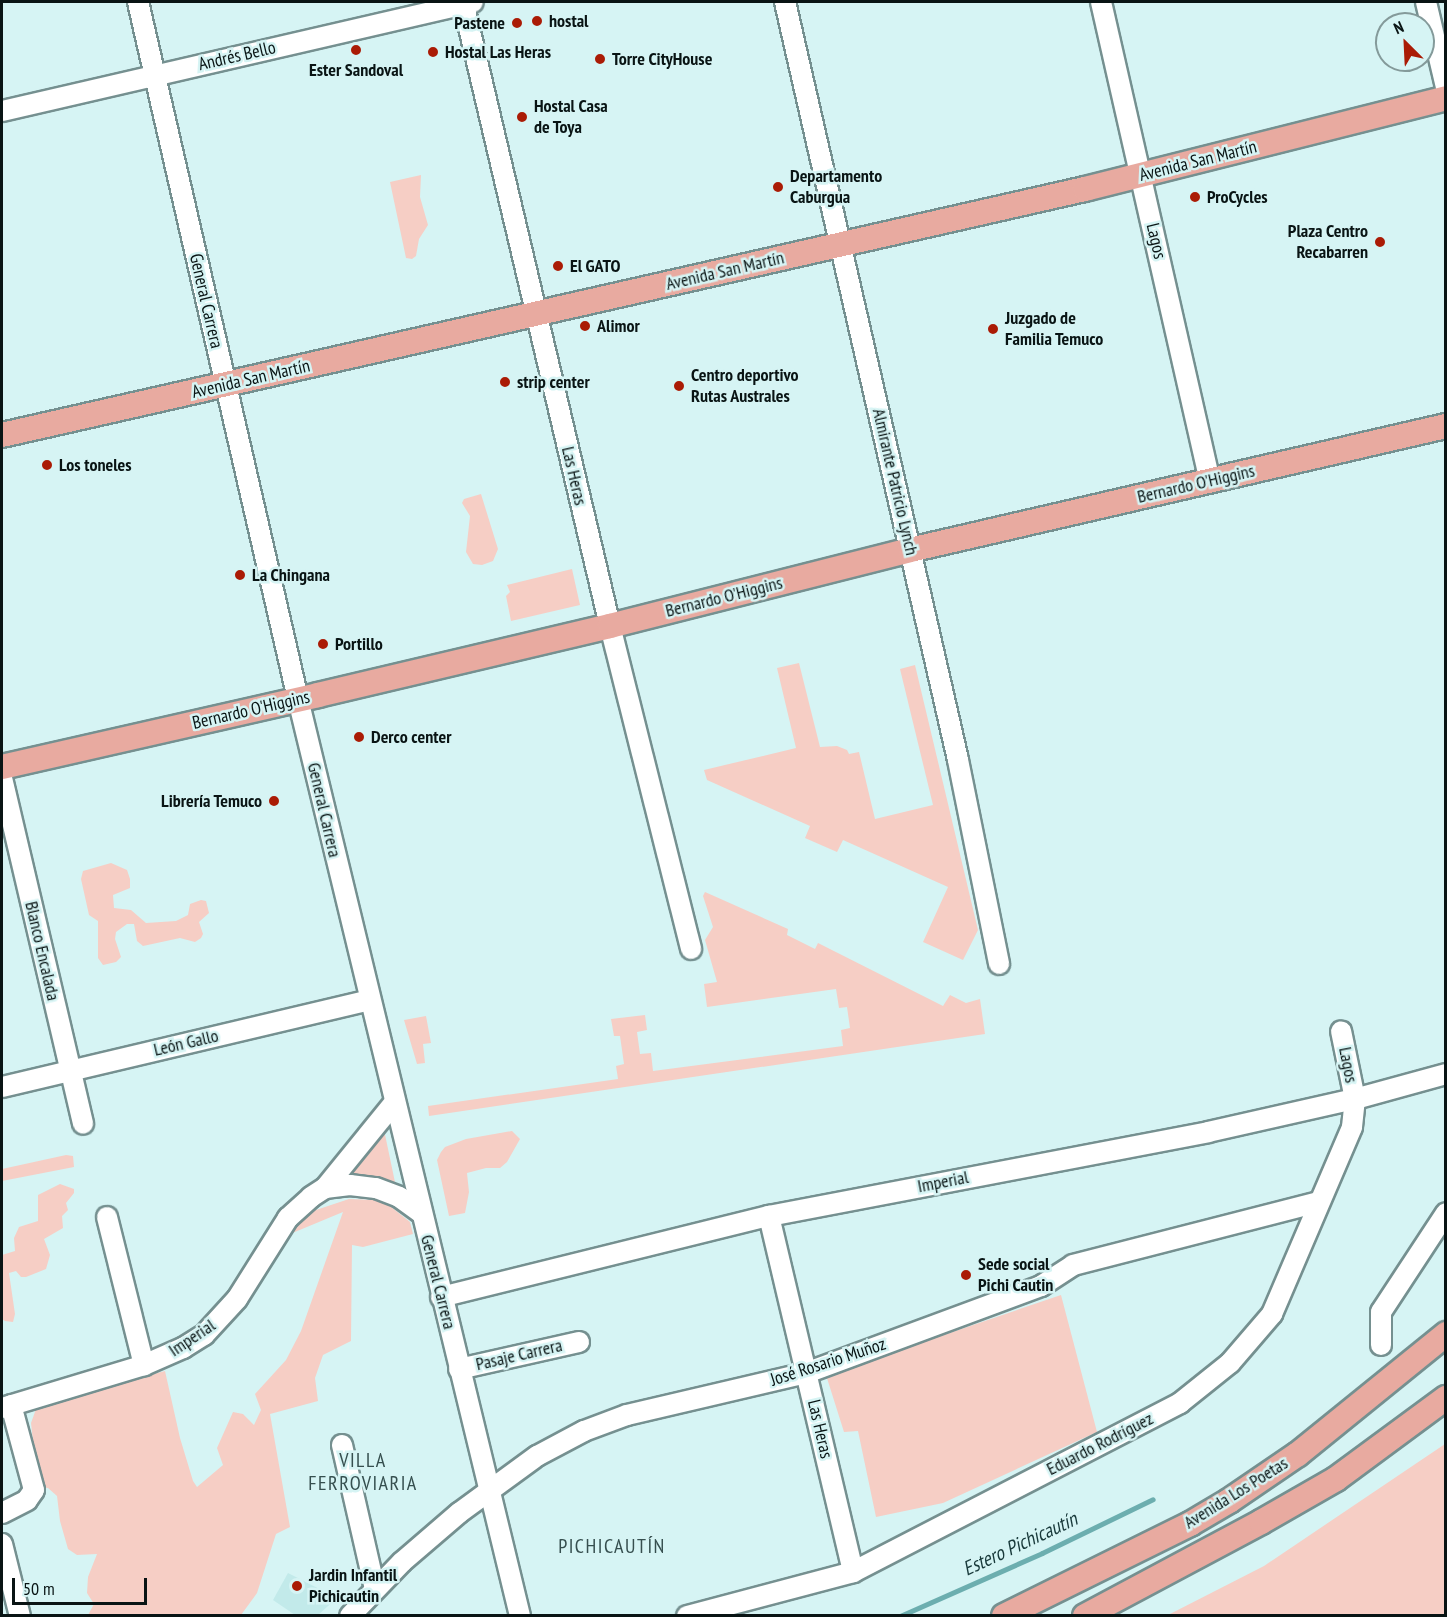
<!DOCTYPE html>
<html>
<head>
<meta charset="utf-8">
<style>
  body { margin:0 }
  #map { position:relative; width:1447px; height:1617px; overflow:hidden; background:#d6f4f4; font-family:"PT Sans Narrow",sans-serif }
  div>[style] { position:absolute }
  .built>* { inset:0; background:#c2eaea }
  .green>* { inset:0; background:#f6cec5 }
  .stream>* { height:5px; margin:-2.5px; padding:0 2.5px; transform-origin:2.5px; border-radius:2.5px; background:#6caeaf }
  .roads { filter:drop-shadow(2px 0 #759090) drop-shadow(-2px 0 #759090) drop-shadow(0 2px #759090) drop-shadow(0 -2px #759090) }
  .minor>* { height:20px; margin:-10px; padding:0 10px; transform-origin:10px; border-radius:10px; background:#fff }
  .major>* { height:24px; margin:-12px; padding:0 12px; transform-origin:12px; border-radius:12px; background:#e8aaa0 }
  .dots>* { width:16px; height:16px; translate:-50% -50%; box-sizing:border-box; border:3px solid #d6f4f4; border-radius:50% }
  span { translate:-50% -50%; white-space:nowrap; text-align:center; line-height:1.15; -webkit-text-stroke:5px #d6f4f4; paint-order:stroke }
  .poi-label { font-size:18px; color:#091414; font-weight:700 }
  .left { translate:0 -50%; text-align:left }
  .right { translate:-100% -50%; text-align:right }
  .street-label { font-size:18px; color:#091414 }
  .neighbourhood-label { font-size:20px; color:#364f4f; letter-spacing:1.5px }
  .water-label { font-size:20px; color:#18393a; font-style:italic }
  .frame { position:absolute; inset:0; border:3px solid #091414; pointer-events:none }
  .north { position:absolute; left:1375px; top:12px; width:60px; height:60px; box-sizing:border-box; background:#d6f4f4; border:2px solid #849a9a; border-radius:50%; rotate:336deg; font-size:16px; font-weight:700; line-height:24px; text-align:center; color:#091414 }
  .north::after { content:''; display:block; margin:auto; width:21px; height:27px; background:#aa1b05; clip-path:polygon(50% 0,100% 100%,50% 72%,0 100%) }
  .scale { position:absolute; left:12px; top:1578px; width:135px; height:27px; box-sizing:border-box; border:3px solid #091414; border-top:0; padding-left:8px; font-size:18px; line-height:21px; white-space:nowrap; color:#091414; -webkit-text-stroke:4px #d6f4f4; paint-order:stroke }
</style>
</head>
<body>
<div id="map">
  <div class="built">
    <i style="clip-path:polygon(288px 1573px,337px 1598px,318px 1615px,295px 1615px,273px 1600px)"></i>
  </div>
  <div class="green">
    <i style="clip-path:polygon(421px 175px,420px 197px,428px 225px,419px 239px,416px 256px,412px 259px,406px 258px,390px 182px)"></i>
    <i style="clip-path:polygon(481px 494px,498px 549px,493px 561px,482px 565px,473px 564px,466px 552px,470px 516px,462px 503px,464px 499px)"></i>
    <i style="clip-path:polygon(572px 569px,580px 605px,511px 621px,506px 596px,510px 592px,507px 585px)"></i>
    <i style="clip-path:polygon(799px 663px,820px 747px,837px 746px,847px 750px,849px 754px,859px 752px,875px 819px,933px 805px,900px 669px,915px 665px,978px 930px,963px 960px,923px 942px,948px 887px,843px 840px,837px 852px,805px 838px,810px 826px,707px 780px,704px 770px,796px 748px,777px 668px)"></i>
    <i style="clip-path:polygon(111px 863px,127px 870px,130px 879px,130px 888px,113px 895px,114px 908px,131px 910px,146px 923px,176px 921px,188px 915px,190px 904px,201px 900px,206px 901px,209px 913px,199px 922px,203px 934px,201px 938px,195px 942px,180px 938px,143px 946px,137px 941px,134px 924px,127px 924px,116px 932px,115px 939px,121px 957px,116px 962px,103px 965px,98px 958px,98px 921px,89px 915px,81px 879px,83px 871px)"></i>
    <i style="clip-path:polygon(705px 892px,788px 929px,787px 935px,815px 949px,818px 943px,943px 1006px,950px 995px,966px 1003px,980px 999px,985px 1034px,429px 1116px,428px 1106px,618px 1079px,616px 1066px,624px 1064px,620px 1036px,614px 1036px,611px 1019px,645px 1015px,647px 1030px,637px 1032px,640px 1054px,651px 1053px,653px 1071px,843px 1046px,841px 1030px,850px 1028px,847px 1007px,839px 1008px,836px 989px,707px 1007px,704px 984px,717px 982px,705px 940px,713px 927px,703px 896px)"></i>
    <i style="clip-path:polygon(426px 1016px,431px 1043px,423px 1044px,425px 1063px,417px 1064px,404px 1020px)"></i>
    <i style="clip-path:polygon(383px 1125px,396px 1187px,358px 1176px,340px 1177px)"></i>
    <i style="clip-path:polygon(512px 1131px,520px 1139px,507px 1162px,500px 1168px,486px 1168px,467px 1173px,469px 1192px,465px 1213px,449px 1216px,437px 1160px,441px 1152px,445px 1147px,466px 1139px)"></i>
    <i style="clip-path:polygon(66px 1155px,73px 1156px,74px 1167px,2px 1181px,2px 1169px)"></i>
    <i style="clip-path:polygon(60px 1184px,74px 1189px,74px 1193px,66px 1203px,68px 1210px,62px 1216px,63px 1228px,44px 1239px,50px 1255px,46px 1269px,26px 1277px,21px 1277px,16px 1271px,9px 1273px,15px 1314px,13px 1322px,5px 1321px,2px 1319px,2px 1255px,15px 1251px,14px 1238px,19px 1227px,38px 1221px,38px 1195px)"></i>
    <i style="clip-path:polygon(349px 1199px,376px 1200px,390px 1206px,410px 1222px,413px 1234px,363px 1247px,352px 1245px,351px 1341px,323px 1355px,315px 1378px,318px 1401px,270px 1414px,290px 1527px,276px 1534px,257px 1593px,241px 1615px,88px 1615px,94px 1604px,87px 1593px,88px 1577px,97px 1554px,77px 1555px,68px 1549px,60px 1521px,57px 1496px,48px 1488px,38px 1487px,31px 1423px,36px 1409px,66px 1397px,165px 1371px,180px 1438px,193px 1481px,197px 1487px,223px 1465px,217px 1448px,233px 1412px,243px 1414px,254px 1425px,261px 1410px,255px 1394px,286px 1360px,301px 1331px,343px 1212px,290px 1234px,310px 1212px)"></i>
    <i style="clip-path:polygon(1061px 1295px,1097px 1432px,943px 1503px,876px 1517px,858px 1431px,844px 1432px,826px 1375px)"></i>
    <i style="clip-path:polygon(1445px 1444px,1445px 1615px,1168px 1615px,1264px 1566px)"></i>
  </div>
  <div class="stream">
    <i style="left:900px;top:1616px;width:155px;rotate:-23.9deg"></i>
    <i style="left:1042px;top:1553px;width:123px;rotate:-25.9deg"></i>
  </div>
  <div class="roads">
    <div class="minor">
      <i style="left:138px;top:2px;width:715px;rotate:77.07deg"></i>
      <i style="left:298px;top:699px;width:943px;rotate:76.39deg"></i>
      <i style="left:463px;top:2px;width:641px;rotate:76.74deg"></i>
      <i style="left:610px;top:626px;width:333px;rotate:75.9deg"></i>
      <i style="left:785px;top:2px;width:777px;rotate:77.14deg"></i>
      <i style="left:958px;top:760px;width:208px;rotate:78.6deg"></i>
      <i style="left:1101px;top:2px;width:491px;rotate:77.2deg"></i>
      <i style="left:1426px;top:2px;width:87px;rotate:76.8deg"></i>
      <i style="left:2px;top:111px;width:483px;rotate:-13deg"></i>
      <i style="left:2px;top:778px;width:355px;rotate:76.8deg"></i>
      <i style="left:2px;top:1087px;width:378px;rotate:-13.3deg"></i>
      <i style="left:325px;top:1188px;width:109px;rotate:-50.9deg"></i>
      <i style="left:769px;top:1216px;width:366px;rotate:76.7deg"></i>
      <i style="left:107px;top:1217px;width:153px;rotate:76deg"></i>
      <i style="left:441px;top:1297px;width:338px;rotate:-13.9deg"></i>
      <i style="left:769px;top:1216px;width:447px;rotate:-10.8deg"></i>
      <i style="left:1208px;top:1132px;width:151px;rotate:-12.7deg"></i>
      <i style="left:1355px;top:1099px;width:94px;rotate:-15.4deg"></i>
      <i style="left:1381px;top:1345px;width:33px;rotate:-90deg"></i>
      <i style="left:1381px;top:1312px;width:118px;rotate:-56.7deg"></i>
      <i style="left:459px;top:1369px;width:123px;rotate:-12.7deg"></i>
      <i style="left:2px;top:1408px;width:148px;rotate:-16.8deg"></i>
      <i style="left:144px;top:1365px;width:43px;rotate:-23.6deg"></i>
      <i style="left:183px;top:1348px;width:25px;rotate:-32deg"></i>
      <i style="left:204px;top:1335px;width:49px;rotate:-47.5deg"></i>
      <i style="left:237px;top:1299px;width:96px;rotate:-57.8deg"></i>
      <i style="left:288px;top:1218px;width:31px;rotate:-42deg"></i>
      <i style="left:311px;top:1197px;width:17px;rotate:-33deg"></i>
      <i style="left:325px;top:1188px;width:25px;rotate:-7deg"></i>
      <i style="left:350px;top:1185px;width:26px;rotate:7deg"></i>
      <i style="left:376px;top:1188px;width:25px;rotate:21deg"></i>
      <i style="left:399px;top:1197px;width:26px;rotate:36deg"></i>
      <i style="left:342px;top:1445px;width:148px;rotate:77.1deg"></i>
      <i style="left:2px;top:1513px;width:28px;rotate:-27deg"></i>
      <i style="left:27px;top:1500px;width:12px;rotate:-55deg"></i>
      <i style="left:34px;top:1490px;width:88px;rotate:-105.1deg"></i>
      <i style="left:2px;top:1544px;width:74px;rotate:76deg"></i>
      <i style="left:350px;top:1616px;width:75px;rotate:-46.1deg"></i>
      <i style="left:402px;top:1562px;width:75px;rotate:-40.7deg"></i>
      <i style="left:459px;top:1513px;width:97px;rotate:-36.2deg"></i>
      <i style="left:537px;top:1456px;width:53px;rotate:-28deg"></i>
      <i style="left:584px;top:1431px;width:46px;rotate:-20.4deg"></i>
      <i style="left:627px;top:1415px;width:184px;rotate:-13.2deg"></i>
      <i style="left:806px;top:1373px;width:251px;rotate:-20.3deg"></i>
      <i style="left:1041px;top:1286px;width:38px;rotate:-33deg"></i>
      <i style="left:1073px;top:1265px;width:254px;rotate:-14.4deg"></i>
      <i style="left:687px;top:1616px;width:172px;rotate:-14.8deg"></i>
      <i style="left:853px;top:1572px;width:368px;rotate:-27.3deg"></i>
      <i style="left:1180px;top:1403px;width:64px;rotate:-38.7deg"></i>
      <i style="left:1230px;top:1363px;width:65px;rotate:-49.4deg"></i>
      <i style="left:1272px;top:1314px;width:203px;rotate:-66.8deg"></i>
      <i style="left:1352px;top:1127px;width:28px;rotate:-84deg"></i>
      <i style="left:1355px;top:1099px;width:69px;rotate:-101.6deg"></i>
    </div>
    <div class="major">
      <i style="left:2px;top:435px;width:1111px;rotate:-12.8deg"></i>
      <i style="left:1085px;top:189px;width:372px;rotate:-14.1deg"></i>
      <i style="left:2px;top:767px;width:324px;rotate:-12.8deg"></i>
      <i style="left:318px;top:695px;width:300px;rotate:-13.3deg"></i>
      <i style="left:610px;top:626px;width:309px;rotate:-14.2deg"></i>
      <i style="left:910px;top:550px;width:550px;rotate:-13.03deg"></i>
      <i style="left:1004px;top:1616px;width:208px;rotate:-26.3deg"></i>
      <i style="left:1190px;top:1524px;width:45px;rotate:-30.5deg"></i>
      <i style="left:1229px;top:1501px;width:83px;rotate:-34.3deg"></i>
      <i style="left:1298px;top:1454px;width:191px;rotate:-39deg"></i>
      <i style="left:1085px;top:1616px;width:200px;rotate:-28.1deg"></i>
      <i style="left:1261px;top:1522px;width:86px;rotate:-29.8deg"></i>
      <i style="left:1336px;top:1479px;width:137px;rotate:-36.4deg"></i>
    </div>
  </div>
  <div class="dots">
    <i style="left:537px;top:21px;background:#aa1b05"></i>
    <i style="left:517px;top:23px;background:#aa1b05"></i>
    <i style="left:356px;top:50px;background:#aa1b05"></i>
    <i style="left:433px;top:52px;background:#aa1b05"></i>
    <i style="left:600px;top:59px;background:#aa1b05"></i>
    <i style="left:522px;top:117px;background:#aa1b05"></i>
    <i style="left:778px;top:187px;background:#aa1b05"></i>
    <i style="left:1195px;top:197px;background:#aa1b05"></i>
    <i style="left:1380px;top:242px;background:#aa1b05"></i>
    <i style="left:558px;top:266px;background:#aa1b05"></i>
    <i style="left:585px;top:326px;background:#aa1b05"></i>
    <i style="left:993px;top:329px;background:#aa1b05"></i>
    <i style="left:505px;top:382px;background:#aa1b05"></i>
    <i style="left:679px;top:386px;background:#aa1b05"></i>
    <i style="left:47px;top:465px;background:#aa1b05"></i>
    <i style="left:240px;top:575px;background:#aa1b05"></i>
    <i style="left:323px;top:644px;background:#aa1b05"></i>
    <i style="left:359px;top:737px;background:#aa1b05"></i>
    <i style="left:274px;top:801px;background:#aa1b05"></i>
    <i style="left:966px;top:1275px;background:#aa1b05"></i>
    <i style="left:297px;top:1586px;background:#aa1b05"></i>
  </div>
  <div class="poi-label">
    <span class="left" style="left:549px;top:21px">hostal</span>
    <span class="right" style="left:505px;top:23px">Pastene</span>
    <span class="left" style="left:445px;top:52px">Hostal Las Heras</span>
    <span class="left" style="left:612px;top:59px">Torre CityHouse</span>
    <span style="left:356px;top:70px">Ester Sandoval</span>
    <span class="left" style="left:534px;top:117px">Hostal Casa<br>de Toya</span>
    <span class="left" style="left:790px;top:187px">Departamento<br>Caburgua</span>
    <span class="left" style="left:1207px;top:197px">ProCycles</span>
    <span class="right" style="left:1368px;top:242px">Plaza Centro<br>Recabarren</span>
    <span class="left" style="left:570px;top:266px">El GATO</span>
    <span class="left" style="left:1005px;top:329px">Juzgado de<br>Familia Temuco</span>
    <span class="left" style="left:597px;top:326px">Alimor</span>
    <span class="left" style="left:691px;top:386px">Centro deportivo<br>Rutas Australes</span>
    <span class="left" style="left:517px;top:382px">strip center</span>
    <span class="left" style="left:59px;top:465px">Los toneles</span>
    <span class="left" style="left:252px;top:575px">La Chingana</span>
    <span class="left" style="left:335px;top:644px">Portillo</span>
    <span class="left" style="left:371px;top:737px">Derco center</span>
    <span class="right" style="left:262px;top:801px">Librería Temuco</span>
    <span class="left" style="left:978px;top:1275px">Sede social<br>Pichi Cautin</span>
    <span class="left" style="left:309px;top:1586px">Jardin Infantil<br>Pichicautin</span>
  </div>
  <div class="street-label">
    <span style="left:237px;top:56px;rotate:-13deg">Andrés Bello</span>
    <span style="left:1198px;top:161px;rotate:-14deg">Avenida San Martín</span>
    <span style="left:1156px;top:241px;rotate:77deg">Lagos</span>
    <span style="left:725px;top:271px;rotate:-13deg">Avenida San Martín</span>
    <span style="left:206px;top:301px;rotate:77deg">General Carrera</span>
    <span style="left:251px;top:379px;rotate:-13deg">Avenida San Martín</span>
    <span style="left:574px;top:476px;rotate:77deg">Las Heras</span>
    <span style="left:895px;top:482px;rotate:77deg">Almirante Patricio Lynch</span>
    <span style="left:1196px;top:484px;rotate:-13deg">Bernardo O'Higgins</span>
    <span style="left:724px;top:597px;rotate:-14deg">Bernardo O'Higgins</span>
    <span style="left:251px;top:710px;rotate:-13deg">Bernardo O'Higgins</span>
    <span style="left:324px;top:810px;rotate:77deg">General Carrera</span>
    <span style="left:42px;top:951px;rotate:77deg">Blanco Encalada</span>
    <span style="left:186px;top:1043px;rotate:-13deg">León Gallo</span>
    <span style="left:1348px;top:1065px;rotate:79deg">Lagos</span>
    <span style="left:943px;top:1182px;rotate:-11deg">Imperial</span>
    <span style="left:438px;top:1282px;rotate:76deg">General Carrera</span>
    <span style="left:192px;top:1338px;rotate:-34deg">Imperial</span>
    <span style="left:519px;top:1355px;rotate:-13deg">Pasaje Carrera</span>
    <span style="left:828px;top:1362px;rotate:-18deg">José Rosario Muñoz</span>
    <span style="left:820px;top:1429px;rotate:77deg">Las Heras</span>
    <span style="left:1100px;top:1444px;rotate:-27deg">Eduardo Rodríguez</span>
    <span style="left:1236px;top:1493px;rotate:-32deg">Avenida Los Poetas</span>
  </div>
  <div class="neighbourhood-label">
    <span style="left:363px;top:1472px">VILLA<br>FERROVIARIA</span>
    <span style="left:612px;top:1546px">PICHICAUTÍN</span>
  </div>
  <div class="water-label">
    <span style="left:1020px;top:1544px;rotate:-25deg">Estero Pichicautín</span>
  </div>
  <div class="frame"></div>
  <div class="north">N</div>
  <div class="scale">50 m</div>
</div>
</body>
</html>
